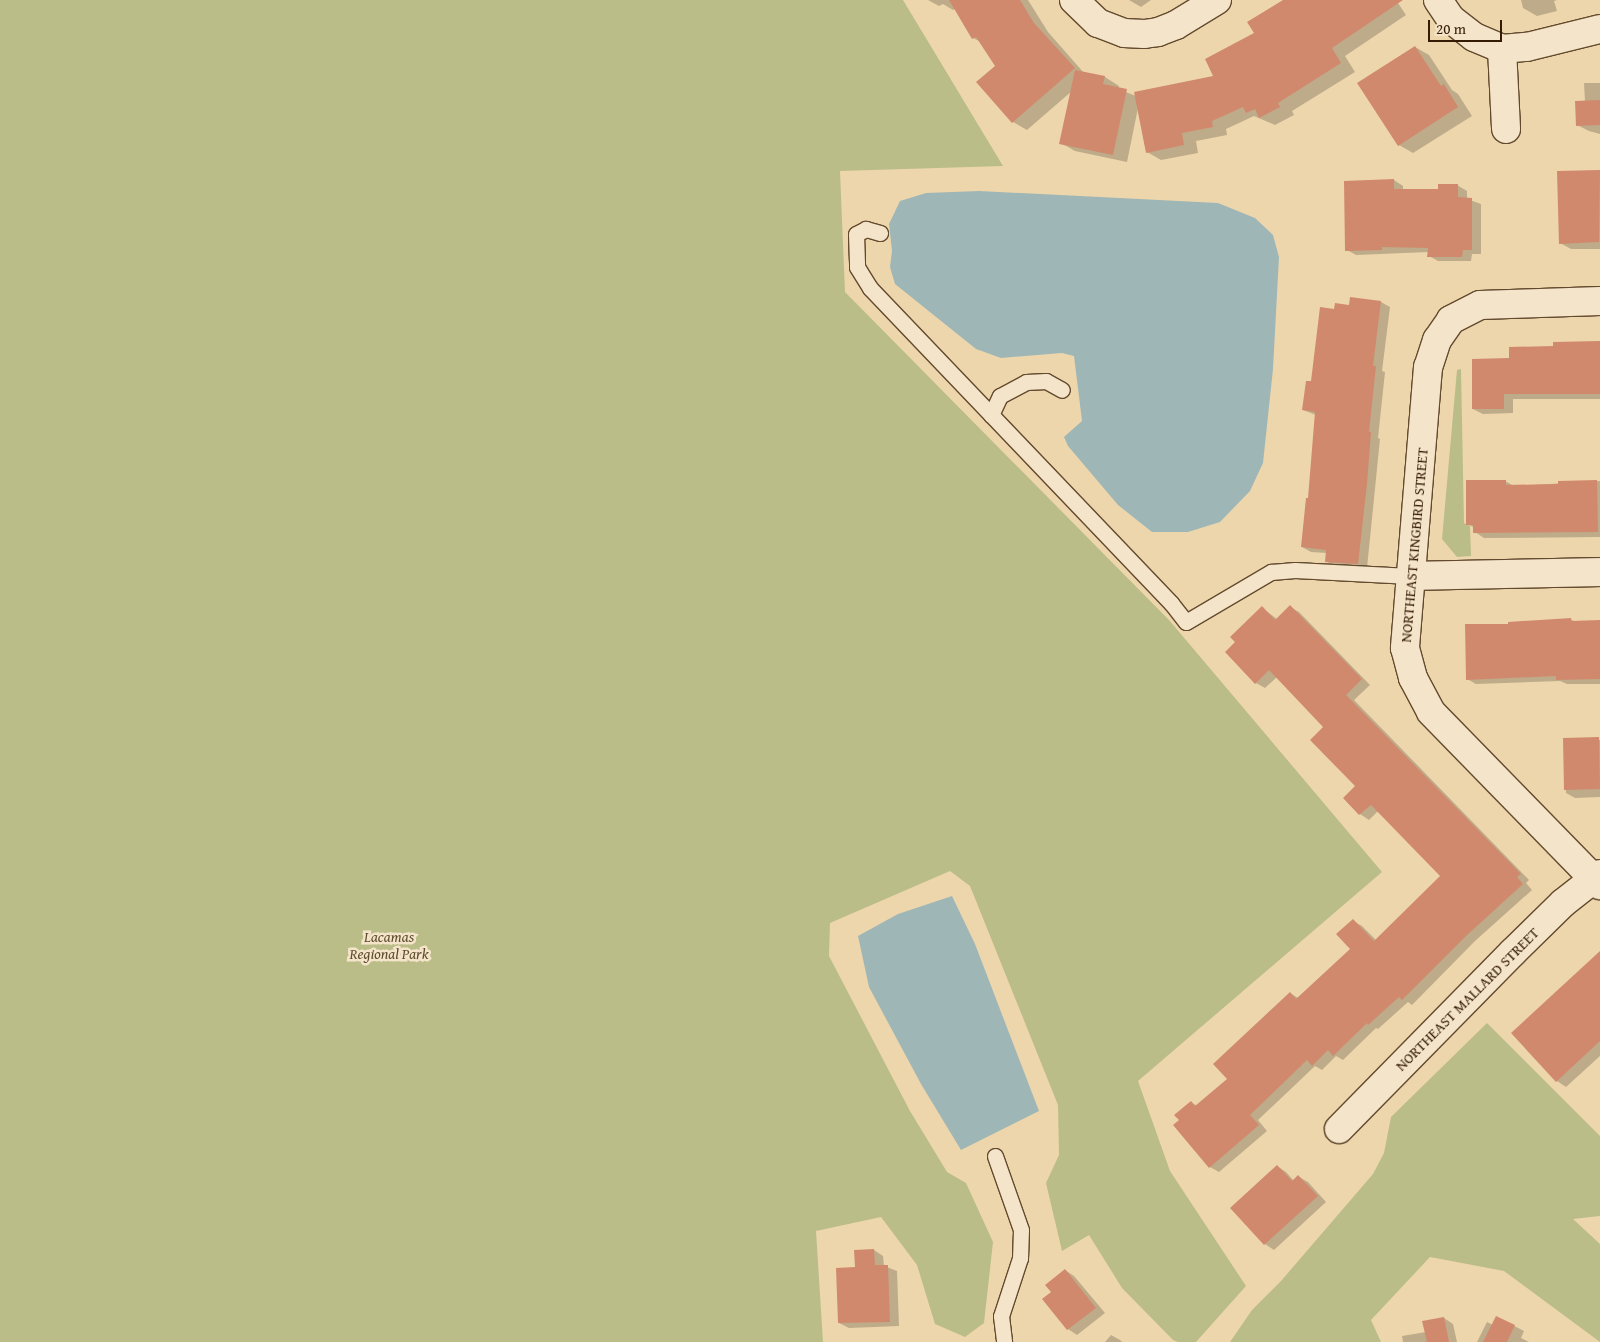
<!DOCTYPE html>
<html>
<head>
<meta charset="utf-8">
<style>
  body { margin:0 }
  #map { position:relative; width:1600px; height:1342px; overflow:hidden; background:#eed6ac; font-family:"Gentium Book Plus",serif }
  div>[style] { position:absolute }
  .green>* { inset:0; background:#babd88 }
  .water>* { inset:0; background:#9fb6b6 }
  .shadow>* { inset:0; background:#0003 }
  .building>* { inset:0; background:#d1896e }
  .roads { filter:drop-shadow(1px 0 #634a2e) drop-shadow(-1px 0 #634a2e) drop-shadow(0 1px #634a2e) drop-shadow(0 -1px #634a2e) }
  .lane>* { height:15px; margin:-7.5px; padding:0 7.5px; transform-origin:7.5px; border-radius:7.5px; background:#f4e4c9 }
  .street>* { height:28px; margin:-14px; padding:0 14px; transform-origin:14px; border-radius:14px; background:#f4e4c9 }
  span { translate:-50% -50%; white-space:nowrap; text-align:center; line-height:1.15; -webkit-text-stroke:5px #f4e4c9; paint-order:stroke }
  .street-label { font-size:15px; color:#351b04 }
  .park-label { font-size:15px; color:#5d4c2c; font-style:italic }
  .scale { position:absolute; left:1428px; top:20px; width:74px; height:22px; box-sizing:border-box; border:2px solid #351b04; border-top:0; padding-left:6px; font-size:15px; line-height:18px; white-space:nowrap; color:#351b04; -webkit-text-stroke:4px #f4e4c9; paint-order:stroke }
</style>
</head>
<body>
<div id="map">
  <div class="green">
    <i style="clip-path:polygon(0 0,903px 0,1003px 166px,840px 171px,845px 292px,1169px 620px,1382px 872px,1138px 1081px,1170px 1171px,1246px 1286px,1196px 1342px,1178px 1342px,1173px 1340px,1122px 1288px,1089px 1235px,1062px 1251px,1046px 1183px,1059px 1155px,1058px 1105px,970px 886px,950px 871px,830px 923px,829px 956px,910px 1111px,947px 1172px,966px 1183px,993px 1242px,984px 1323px,965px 1337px,935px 1324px,917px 1265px,881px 1217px,816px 1231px,823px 1342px,0 1342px)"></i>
    <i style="clip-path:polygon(1461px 369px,1464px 523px,1470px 526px,1471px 556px,1457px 557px,1442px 539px,1457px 370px)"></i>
    <i style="clip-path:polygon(1487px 1023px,1600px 1136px,1600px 1216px,1573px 1219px,1600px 1244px,1600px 1342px,1504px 1271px,1430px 1257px,1371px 1320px,1381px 1342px,1230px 1342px,1252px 1310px,1281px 1281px,1373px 1174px,1384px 1153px,1391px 1117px)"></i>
  </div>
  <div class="water">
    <i style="clip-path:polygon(979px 191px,1218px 203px,1255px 218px,1273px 235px,1279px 257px,1273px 369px,1263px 463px,1250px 491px,1220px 522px,1188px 532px,1152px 532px,1118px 505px,1068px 446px,1064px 437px,1082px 421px,1074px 356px,1062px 353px,1001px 358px,976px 349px,895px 284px,890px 267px,892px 251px,889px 224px,900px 201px,926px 193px)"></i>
    <i style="clip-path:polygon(952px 896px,975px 944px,1039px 1111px,961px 1150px,921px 1084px,869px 987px,858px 936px,898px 914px)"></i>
  </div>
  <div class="shadow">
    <i style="clip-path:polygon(928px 0,1028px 0,1048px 32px,1084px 73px,1105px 77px,1119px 86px,1118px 89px,1136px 96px,1215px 77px,1256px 34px,1310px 0,1396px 0,1406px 15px,1345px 56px,1355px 72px,1292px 111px,1294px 115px,1275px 125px,1254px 116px,1226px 129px,1227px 135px,1196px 141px,1198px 153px,1161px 160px,1147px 152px,1138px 108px,1127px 162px,1075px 151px,1061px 143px,1072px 91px,1027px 130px,1013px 122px,996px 66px,981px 42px,973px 38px,956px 8px,953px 10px,943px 4px,939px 6px)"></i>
    <i style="clip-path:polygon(1129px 0,1151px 0,1141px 7px)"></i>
    <i style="clip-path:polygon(1521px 0,1557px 0,1554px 1px,1557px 11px,1537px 16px,1523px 8px)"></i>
    <i style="clip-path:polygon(1415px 47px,1429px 55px,1452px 90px,1458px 94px,1472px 116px,1413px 153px,1399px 145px)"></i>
    <i style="clip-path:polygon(1584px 83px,1600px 83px,1600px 134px,1589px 131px,1577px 125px,1585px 102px)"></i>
    <i style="clip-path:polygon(1600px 171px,1600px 249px,1571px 249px,1560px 243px,1558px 172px)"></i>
    <i style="clip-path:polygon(1394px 180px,1403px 186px,1403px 190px,1439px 190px,1457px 185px,1467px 191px,1467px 199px,1481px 204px,1481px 254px,1472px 254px,1471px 261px,1438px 261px,1429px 256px,1429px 252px,1356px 255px,1347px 250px,1346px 182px)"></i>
    <i style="clip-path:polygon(1381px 302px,1390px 307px,1382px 371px,1385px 372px,1378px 438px,1380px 439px,1367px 568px,1335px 567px,1326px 561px,1327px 553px,1311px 552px,1302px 547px,1309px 499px,1316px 415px,1303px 410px,1335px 310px)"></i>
    <i style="clip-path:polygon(1600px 342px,1600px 399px,1513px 399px,1513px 413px,1483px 414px,1473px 409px,1511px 359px,1554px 347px)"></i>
    <i style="clip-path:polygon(1505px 481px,1514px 486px,1600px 481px,1600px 537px,1484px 538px,1475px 532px,1475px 528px,1467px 524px)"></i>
    <i style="clip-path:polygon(1290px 607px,1299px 612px,1370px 685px,1354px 700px,1529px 880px,1526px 883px,1532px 890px,1475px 941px,1412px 1005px,1408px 1002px,1378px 1029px,1376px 1028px,1343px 1060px,1336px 1056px,1322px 1070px,1315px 1066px,1258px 1120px,1267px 1131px,1219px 1172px,1210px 1167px,1180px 1120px,1191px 1102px,1197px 1106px,1229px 1079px,1290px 993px,1298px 998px,1352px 949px,1353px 921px,1362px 926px,1377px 941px,1442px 876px,1378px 811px,1369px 820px,1360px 814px,1345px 798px,1357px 786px,1324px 727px,1277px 677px,1265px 688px,1256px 683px,1236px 642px,1262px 608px,1277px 619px)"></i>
    <i style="clip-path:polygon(1571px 619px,1575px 622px,1600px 621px,1600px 684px,1567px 684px,1560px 681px,1476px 684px,1467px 679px,1509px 625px)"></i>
    <i style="clip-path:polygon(1565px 739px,1600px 740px,1600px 797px,1575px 798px,1566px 793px)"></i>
    <i style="clip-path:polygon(1600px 955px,1600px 1056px,1566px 1087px,1557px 1081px,1513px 1033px)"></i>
    <i style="clip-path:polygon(1277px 1166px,1286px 1172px,1294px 1181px,1299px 1177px,1308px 1182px,1326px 1202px,1274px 1250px,1265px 1244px,1232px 1208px)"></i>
    <i style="clip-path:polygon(874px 1250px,883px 1256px,884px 1266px,897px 1271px,899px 1326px,849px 1328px,839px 1323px,856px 1269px,855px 1251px)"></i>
    <i style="clip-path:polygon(1065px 1270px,1074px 1276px,1105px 1313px,1077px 1335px,1068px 1329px,1044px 1300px,1053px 1292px)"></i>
    <i style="clip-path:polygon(1497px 1317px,1524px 1331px,1521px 1338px,1529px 1342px,1477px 1342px,1487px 1322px,1493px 1325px)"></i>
    <i style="clip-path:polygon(1444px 1318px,1453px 1324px,1457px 1342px,1403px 1342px,1402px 1336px,1426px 1332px)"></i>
    <i style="clip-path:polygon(1111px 1335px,1120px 1340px,1122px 1342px,1105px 1342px)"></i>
  </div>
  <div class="building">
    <i style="clip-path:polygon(949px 0,1020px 0,1034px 23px,1075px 68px,1012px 123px,976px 82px,995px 66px,976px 37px,972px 39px)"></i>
    <i style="clip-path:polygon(1283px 0,1403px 0,1332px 48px,1341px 63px,1278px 103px,1280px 107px,1259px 118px,1255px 109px,1246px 113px,1243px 107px,1212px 121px,1213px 127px,1182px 133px,1184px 145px,1146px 153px,1134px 92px,1213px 76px,1205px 59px,1254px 33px,1247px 22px)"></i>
    <i style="clip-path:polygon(1415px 46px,1441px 86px,1444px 84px,1458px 107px,1398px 146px,1357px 83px)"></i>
    <i style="clip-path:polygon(1075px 70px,1105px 76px,1103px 84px,1127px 89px,1113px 155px,1059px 144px)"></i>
    <i style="clip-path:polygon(1600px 100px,1600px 125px,1576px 126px,1575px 101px)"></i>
    <i style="clip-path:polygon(1600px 170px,1599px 242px,1559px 244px,1557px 171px)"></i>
    <i style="clip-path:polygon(1394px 179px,1394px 189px,1438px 189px,1438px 184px,1458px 184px,1458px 197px,1472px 198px,1472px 250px,1463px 250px,1462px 257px,1427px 257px,1428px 248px,1382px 247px,1382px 250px,1345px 251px,1344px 181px)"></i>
    <i style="clip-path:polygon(1350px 297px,1381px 301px,1373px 366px,1376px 366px,1369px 432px,1371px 432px,1367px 484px,1358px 564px,1325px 562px,1326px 550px,1301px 547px,1306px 498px,1308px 498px,1315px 412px,1302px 410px,1306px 381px,1311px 381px,1320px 307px,1334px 309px,1335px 303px,1349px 305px)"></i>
    <i style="clip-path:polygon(1600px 341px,1600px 394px,1504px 394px,1504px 409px,1472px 409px,1472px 359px,1509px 358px,1509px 347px,1553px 346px,1553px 342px)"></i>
    <i style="clip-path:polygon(1466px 480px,1506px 480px,1506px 485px,1558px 484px,1558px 481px,1597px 480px,1598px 532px,1473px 533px,1473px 525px,1466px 525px)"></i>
    <i style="clip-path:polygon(1290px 605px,1362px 679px,1346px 695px,1521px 874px,1517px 877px,1523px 884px,1466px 936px,1402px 1000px,1399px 997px,1368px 1025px,1367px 1023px,1333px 1056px,1328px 1050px,1312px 1066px,1307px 1060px,1250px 1115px,1259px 1125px,1209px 1168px,1173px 1125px,1179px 1120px,1174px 1115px,1191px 1101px,1195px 1106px,1227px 1079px,1213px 1064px,1290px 992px,1296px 999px,1350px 949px,1336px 934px,1353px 919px,1374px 941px,1440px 876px,1371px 805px,1359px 815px,1343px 798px,1355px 786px,1310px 740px,1323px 727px,1269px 670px,1255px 684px,1225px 652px,1235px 642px,1230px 637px,1262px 606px,1275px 620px)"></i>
    <i style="clip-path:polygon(1571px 618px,1571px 621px,1600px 620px,1600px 679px,1556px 680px,1556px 676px,1466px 680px,1465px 624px,1508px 624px,1508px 622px)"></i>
    <i style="clip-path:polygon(1599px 737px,1600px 789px,1564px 790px,1563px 738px)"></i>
    <i style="clip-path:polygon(1600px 951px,1600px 1041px,1556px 1082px,1511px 1033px)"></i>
    <i style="clip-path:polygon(1277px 1165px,1292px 1181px,1298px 1175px,1318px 1196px,1264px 1245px,1230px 1208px)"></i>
    <i style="clip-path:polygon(874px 1249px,875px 1265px,888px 1265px,890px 1322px,838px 1323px,836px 1268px,855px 1267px,854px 1250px)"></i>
    <i style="clip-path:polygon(1065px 1269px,1096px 1308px,1067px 1330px,1042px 1299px,1051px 1292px,1045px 1285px)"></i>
    <i style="clip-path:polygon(1496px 1316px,1515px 1325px,1507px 1342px,1483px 1342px)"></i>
    <i style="clip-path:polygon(1444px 1317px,1449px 1342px,1427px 1342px,1422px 1321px)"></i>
  </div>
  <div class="roads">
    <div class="lane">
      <i style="left:880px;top:233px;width:15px;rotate:-164deg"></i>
      <i style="left:866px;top:229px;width:11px;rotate:153deg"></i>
      <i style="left:856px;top:234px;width:33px;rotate:88deg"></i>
      <i style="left:857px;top:267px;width:25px;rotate:58deg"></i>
      <i style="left:870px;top:288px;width:436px;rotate:46.3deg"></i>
      <i style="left:1171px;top:603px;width:24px;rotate:52deg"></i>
      <i style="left:1186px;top:622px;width:99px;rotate:-30.5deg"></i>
      <i style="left:1271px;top:572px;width:24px;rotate:-5deg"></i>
      <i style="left:1295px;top:570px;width:115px;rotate:3deg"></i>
      <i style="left:991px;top:415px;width:21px;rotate:-65deg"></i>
      <i style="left:1000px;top:396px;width:30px;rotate:-28deg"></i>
      <i style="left:1026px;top:382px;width:20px;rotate:-3deg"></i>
      <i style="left:1046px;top:381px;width:18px;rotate:29deg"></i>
      <i style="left:995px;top:1156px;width:78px;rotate:70.6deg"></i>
      <i style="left:1021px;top:1230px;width:28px;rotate:92deg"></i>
      <i style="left:1020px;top:1258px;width:61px;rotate:108.1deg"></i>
      <i style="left:1001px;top:1316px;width:26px;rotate:83deg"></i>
    </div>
    <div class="street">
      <i style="left:1074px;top:0;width:33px;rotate:44deg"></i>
      <i style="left:1098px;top:23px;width:28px;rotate:21deg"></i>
      <i style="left:1124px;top:33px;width:20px;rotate:3deg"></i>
      <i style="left:1144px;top:34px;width:14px;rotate:-8deg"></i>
      <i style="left:1158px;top:32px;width:19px;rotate:-21deg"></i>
      <i style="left:1176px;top:25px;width:48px;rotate:-31.4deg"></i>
      <i style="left:1438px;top:0;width:23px;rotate:56deg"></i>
      <i style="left:1451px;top:19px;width:29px;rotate:38deg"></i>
      <i style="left:1474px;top:37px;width:30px;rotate:23deg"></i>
      <i style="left:1502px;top:49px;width:80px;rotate:87.1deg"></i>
      <i style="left:1502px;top:49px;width:25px;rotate:-5deg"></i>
      <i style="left:1527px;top:47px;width:75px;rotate:-13.9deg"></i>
      <i style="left:1600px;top:301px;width:120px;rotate:178.1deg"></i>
      <i style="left:1480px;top:305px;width:33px;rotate:153deg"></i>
      <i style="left:1451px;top:320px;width:24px;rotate:125deg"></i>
      <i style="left:1437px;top:340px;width:28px;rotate:108deg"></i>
      <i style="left:1428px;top:367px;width:282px;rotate:94.7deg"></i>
      <i style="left:1405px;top:648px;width:31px;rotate:75deg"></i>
      <i style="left:1413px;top:678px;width:38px;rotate:62deg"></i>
      <i style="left:1431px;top:712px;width:242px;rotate:45.7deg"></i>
      <i style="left:1410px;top:576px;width:190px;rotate:-1.2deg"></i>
      <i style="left:1339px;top:1129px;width:247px;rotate:-45.5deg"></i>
      <i style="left:1512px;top:953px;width:71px;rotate:-44.4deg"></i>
      <i style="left:1563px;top:903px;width:47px;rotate:-38.1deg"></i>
    </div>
  </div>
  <div class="street-label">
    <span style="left:1414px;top:545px;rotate:-85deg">NORTHEAST KINGBIRD STREET</span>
    <span style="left:1467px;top:999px;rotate:-45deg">NORTHEAST MALLARD STREET</span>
  </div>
  <div class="park-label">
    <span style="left:389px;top:945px">Lacamas<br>Regional Park</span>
  </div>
  <div class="scale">20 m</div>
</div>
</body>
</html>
